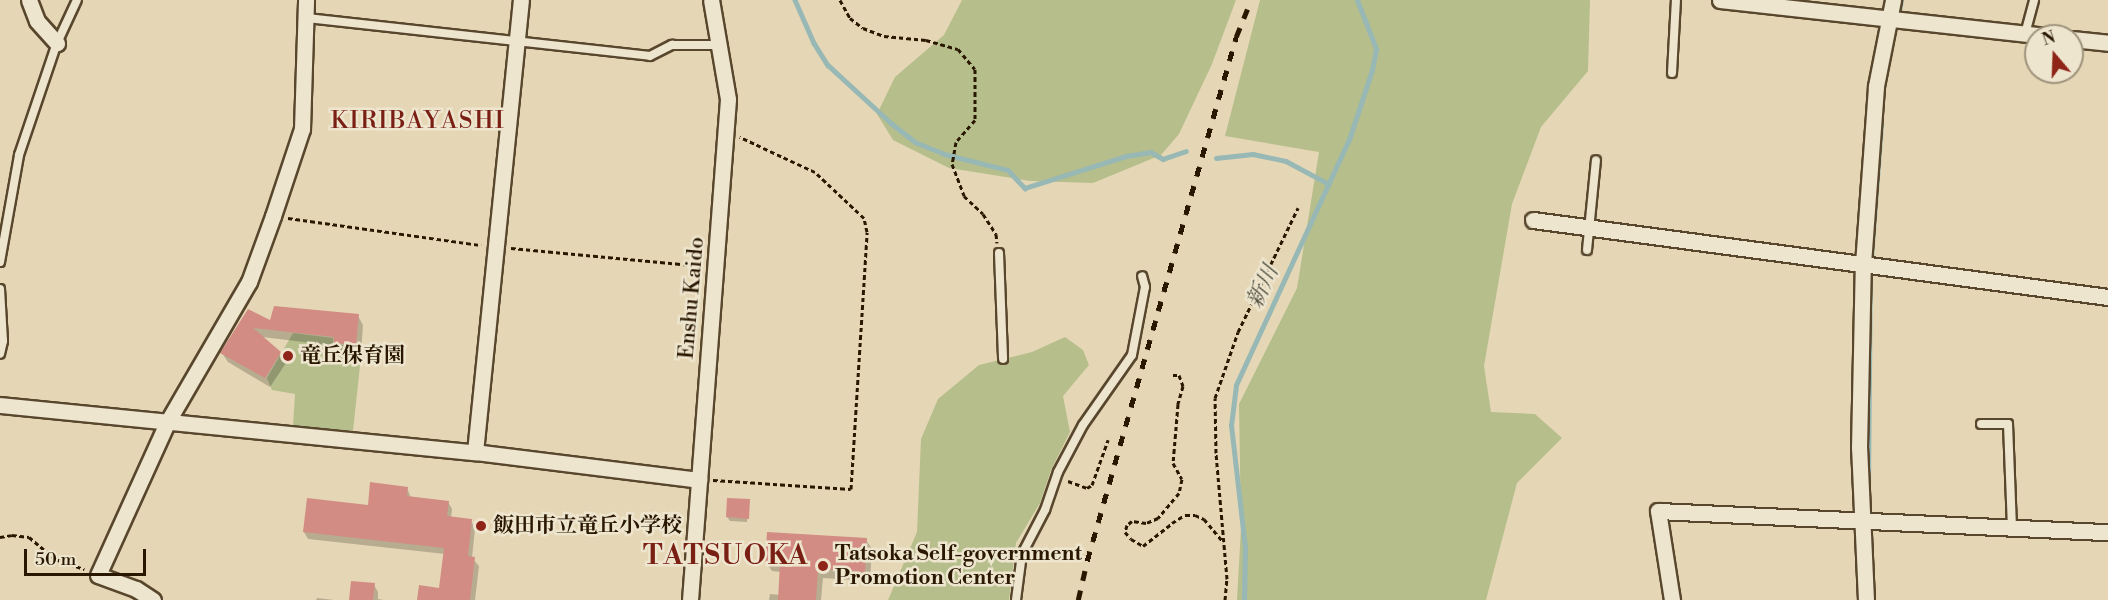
<!DOCTYPE html>
<html>
<head>
<meta charset="utf-8">
<style>
  body { margin:0 }
  #map { position:relative; width:2108px; height:600px; overflow:hidden; background:#e5d7b5; font-family:"Libre Bodoni","Noto Serif JP",serif }
  div>[style] { position:absolute }
  .green>* { inset:0; background:#b6be8c }
  .shadow>* { inset:0; background:#0003 }
  .stream>* { height:4.5px; margin:-2.25px; padding:0 2.25px; transform-origin:2.25px; border-radius:2.25px; background:#98b8b5 }
  .building>* { inset:0; background:#d28c83 }
  .path>* { height:3px; margin-top:-1.5px; transform-origin:0; background:repeating-linear-gradient(90deg,#291700 0 4.5px,transparent 0 7.5px) }
  .roads { filter:drop-shadow(2px 0 #58472d) drop-shadow(-2px 0 #58472d) drop-shadow(0 2px #58472d) drop-shadow(0 -2px #58472d) }
  .lane>* { height:8px; margin:-4px; padding:0 4px; transform-origin:4px; border-radius:4px; background:#eee5cf }
  .street>* { height:15px; margin:-7.5px; padding:0 7.5px; transform-origin:7.5px; border-radius:7.5px; background:#eee5cf }
  .rail>* { height:4.5px; margin-top:-2.25px; transform-origin:0; background:repeating-linear-gradient(90deg,#291700 0 10px,transparent 0 20px) }
  .dots>* { width:16px; height:16px; translate:-50% -50%; box-sizing:border-box; border:3px solid #eee5cf; border-radius:50% }
  span { translate:-50% -50%; white-space:nowrap; text-align:center; line-height:1.15; -webkit-text-stroke:5px #eee5cf; paint-order:stroke }
  .street-label { font-size:21px; color:#291700 }
  .poi-label { font-size:21px; color:#291700; font-weight:700 }
  .left { translate:0 -50%; text-align:left }
  .water-label { font-size:22px; color:#504f3f; font-style:italic }
  .quarter-label { font-size:24px; color:#7a1f14; letter-spacing:1.5px }
  .district-label { font-size:27px; color:#7a1f14; font-weight:700; letter-spacing:1.5px }
  .north { position:absolute; left:2024px; top:24px; width:60px; height:60px; box-sizing:border-box; background:#eee5cf; border:2px solid #9f937c; border-radius:50%; rotate:341deg; font-size:16px; font-weight:700; line-height:24px; text-align:center; color:#291700 }
  .north::after { content:''; display:block; margin:auto; width:21px; height:27px; background:#8f2418; clip-path:polygon(50% 0,100% 100%,50% 72%,0 100%) }
  .scale { position:absolute; left:24px; top:549px; width:122px; height:27px; box-sizing:border-box; border:3px solid #291700; border-top:0; padding-left:8px; font-size:18px; line-height:21px; white-space:nowrap; color:#291700; -webkit-text-stroke:4px #eee5cf; paint-order:stroke }
</style>
</head>
<body>
<div id="map">
  <div class="green">
    <i style="clip-path:polygon(962px 0,1236px 0,1212px 64px,1179px 134px,1161px 155px,1093px 183px,1030px 181px,949px 168px,893px 140px,877px 114px,895px 77px,944px 35px)"></i>
    <i style="clip-path:polygon(1260px 0,1590px 0,1588px 71px,1541px 127px,1512px 204px,1484px 366px,1491px 412px,1535px 414px,1562px 438px,1517px 483px,1486px 600px,1237px 600px,1241px 528px,1239px 404px,1297px 288px,1319px 152px,1225px 136px)"></i>
    <i style="clip-path:polygon(293px 333px,333px 338px,333px 344px,362px 347px,353px 431px,293px 426px,295px 394px,272px 390px,267px 378px)"></i>
    <i style="clip-path:polygon(1065px 337px,1083px 350px,1089px 365px,1063px 396px,1070px 432px,1051px 470px,1040px 503px,1016px 543px,1009px 600px,888px 600px,917px 532px,921px 439px,938px 399px,979px 365px,1032px 352px)"></i>
  </div>
  <div class="shadow">
    <i style="clip-path:polygon(249px 311px,271px 322px,358px 316px,363px 325px,361px 354px,341px 352px,337px 346px,262px 337px,280px 353px,286px 363px,270px 387px,228px 362px,222px 353px)"></i>
    <i style="clip-path:polygon(407px 488px,411px 498px,448px 502px,452px 509px,451px 518px,471px 521px,475px 528px,472px 558px,479px 566px,475px 600px,419px 600px,441px 589px,445px 554px,308px 539px,304px 532px,369px 507px)"></i>
    <i style="clip-path:polygon(749px 501px,747px 522px,730px 521px,727px 517px)"></i>
    <i style="clip-path:polygon(866px 540px,872px 549px,870px 581px,823px 578px,821px 600px,769px 600px,770px 594px,780px 595px,781px 572px,772px 571px,766px 562px)"></i>
    <i style="clip-path:polygon(374px 585px,378px 592px,378px 599px,384px 600px,350px 600px)"></i>
    <i style="clip-path:polygon(317px 598px,334px 600px,316px 600px)"></i>
  </div>
  <div class="stream">
    <i style="left:795px;top:0;width:47px;rotate:66.2deg"></i>
    <i style="left:814px;top:43px;width:26px;rotate:58deg"></i>
    <i style="left:828px;top:65px;width:86px;rotate:42.6deg"></i>
    <i style="left:891px;top:123px;width:31px;rotate:38deg"></i>
    <i style="left:915px;top:142px;width:31px;rotate:22deg"></i>
    <i style="left:944px;top:154px;width:66px;rotate:14deg"></i>
    <i style="left:1008px;top:170px;width:25px;rotate:47deg"></i>
    <i style="left:1025px;top:188px;width:106px;rotate:-17.6deg"></i>
    <i style="left:1126px;top:156px;width:25px;rotate:-9deg"></i>
    <i style="left:1151px;top:152px;width:14px;rotate:30deg"></i>
    <i style="left:1163px;top:159px;width:24px;rotate:-19deg"></i>
    <i style="left:1899px;top:11px;width:11px;rotate:-80deg"></i>
    <i style="left:1216px;top:158px;width:37px;rotate:-6deg"></i>
    <i style="left:1253px;top:154px;width:34px;rotate:12deg"></i>
    <i style="left:1286px;top:161px;width:47px;rotate:28.2deg"></i>
    <i style="left:1871px;top:258px;width:134px;rotate:-85.7deg"></i>
    <i style="left:1868px;top:488px;width:216px;rotate:-89.5deg"></i>
    <i style="left:1244px;top:600px;width:52px;rotate:-88.9deg"></i>
    <i style="left:1245px;top:548px;width:123px;rotate:-96.5deg"></i>
    <i style="left:1231px;top:426px;width:41px;rotate:-83deg"></i>
    <i style="left:1236px;top:385px;width:273px;rotate:-65.3deg"></i>
    <i style="left:1350px;top:137px;width:71px;rotate:-71.8deg"></i>
    <i style="left:1372px;top:70px;width:21px;rotate:-79deg"></i>
    <i style="left:1376px;top:49px;width:53px;rotate:-111.2deg"></i>
  </div>
  <div class="building">
    <i style="clip-path:polygon(274px 306px,359px 314px,356px 345px,334px 343px,334px 337px,253px 328px,281px 352px,265px 378px,220px 353px,248px 309px,270px 320px)"></i>
    <i style="clip-path:polygon(370px 482px,408px 487px,407px 496px,449px 501px,447px 516px,472px 519px,468px 556px,475px 557px,470px 600px,417px 600px,419px 585px,439px 588px,444px 548px,303px 532px,307px 498px,368px 505px)"></i>
    <i style="clip-path:polygon(727px 498px,750px 499px,749px 519px,726px 517px)"></i>
    <i style="clip-path:polygon(767px 532px,867px 538px,865px 572px,818px 569px,816px 600px,778px 600px,780px 563px,765px 562px)"></i>
    <i style="clip-path:polygon(351px 581px,375px 583px,373px 600px,349px 600px)"></i>
  </div>
  <div class="path">
    <i style="left:840px;top:0;width:21px;rotate:61deg"></i>
    <i style="left:850px;top:18px;width:16px;rotate:38deg"></i>
    <i style="left:863px;top:28px;width:22px;rotate:21deg"></i>
    <i style="left:884px;top:36px;width:42px;rotate:5.4deg"></i>
    <i style="left:926px;top:40px;width:33px;rotate:16deg"></i>
    <i style="left:958px;top:49px;width:26px;rotate:50deg"></i>
    <i style="left:975px;top:69px;width:51px;rotate:90deg"></i>
    <i style="left:975px;top:120px;width:29px;rotate:131deg"></i>
    <i style="left:956px;top:142px;width:22px;rotate:100deg"></i>
    <i style="left:952px;top:164px;width:34px;rotate:69deg"></i>
    <i style="left:964px;top:196px;width:26px;rotate:43deg"></i>
    <i style="left:983px;top:214px;width:24px;rotate:57deg"></i>
    <i style="left:996px;top:234px;width:9px;rotate:84deg"></i>
    <i style="left:288px;top:218px;width:195px;rotate:8deg"></i>
    <i style="left:511px;top:248px;width:192px;rotate:5.4deg"></i>
    <i style="left:1173px;top:375px;width:6px"></i>
    <i style="left:1179px;top:375px;width:12px;rotate:70deg"></i>
    <i style="left:1183px;top:386px;width:19px;rotate:106deg"></i>
    <i style="left:1178px;top:404px;width:59px;rotate:94.8deg"></i>
    <i style="left:1173px;top:463px;width:18px;rotate:61deg"></i>
    <i style="left:1182px;top:479px;width:14px;rotate:102deg"></i>
    <i style="left:1179px;top:493px;width:33px;rotate:130deg"></i>
    <i style="left:1158px;top:518px;width:13px;rotate:157deg"></i>
    <i style="left:1146px;top:523px;width:14px;rotate:-172deg"></i>
    <i style="left:1132px;top:521px;width:6px;rotate:141deg"></i>
    <i style="left:1127px;top:525px;width:7px;rotate:106deg"></i>
    <i style="left:1125px;top:532px;width:9px;rotate:49deg"></i>
    <i style="left:1131px;top:539px;width:14px;rotate:30deg"></i>
    <i style="left:1143px;top:546px;width:37px;rotate:-38deg"></i>
    <i style="left:1172px;top:523px;width:15px;rotate:-32deg"></i>
    <i style="left:1185px;top:515px;width:10px"></i>
    <i style="left:1195px;top:515px;width:10px;rotate:24deg"></i>
    <i style="left:1204px;top:519px;width:30px;rotate:50deg"></i>
    <i style="left:713px;top:480px;width:138px;rotate:3.7deg"></i>
    <i style="left:851px;top:489px;width:257px;rotate:-86.4deg"></i>
    <i style="left:867px;top:232px;width:14px;rotate:-102deg"></i>
    <i style="left:864px;top:218px;width:67px;rotate:-136.8deg"></i>
    <i style="left:815px;top:172px;width:83px;rotate:-155deg"></i>
    <i style="left:1068px;top:481px;width:20px;rotate:20deg"></i>
    <i style="left:1087px;top:488px;width:6px;rotate:-31deg"></i>
    <i style="left:1092px;top:485px;width:48px;rotate:-70.4deg"></i>
    <i style="left:0;top:537px;width:12px;rotate:-9deg"></i>
    <i style="left:12px;top:535px;width:17px;rotate:7deg"></i>
    <i style="left:29px;top:537px;width:34px;rotate:40deg"></i>
    <i style="left:55px;top:559px;width:31px;rotate:19deg"></i>
    <i style="left:1225px;top:600px;width:21px;rotate:-85deg"></i>
    <i style="left:1227px;top:579px;width:126px;rotate:-95deg"></i>
    <i style="left:1216px;top:453px;width:55px;rotate:-91deg"></i>
    <i style="left:1215px;top:398px;width:70px;rotate:-70.8deg"></i>
    <i style="left:1238px;top:332px;width:138px;rotate:-64.2deg"></i>
  </div>
  <div class="roads">
    <div class="lane">
      <i style="left:307px;top:18px;width:345px;rotate:6.3deg"></i>
      <i style="left:650px;top:56px;width:25px;rotate:-27deg"></i>
      <i style="left:672px;top:45px;width:46px"></i>
      <i style="left:2025px;top:34px;width:35px;rotate:-75deg"></i>
      <i style="left:1672px;top:73px;width:73px;rotate:-86.9deg"></i>
      <i style="left:1587px;top:250px;width:90px;rotate:-84.3deg"></i>
      <i style="left:999px;top:253px;width:106px;rotate:87.8deg"></i>
      <i style="left:0;top:262px;width:109px;rotate:-79.9deg"></i>
      <i style="left:19px;top:155px;width:118px;rotate:-71.3deg"></i>
      <i style="left:57px;top:43px;width:47px;rotate:-65.1deg"></i>
      <i style="left:0;top:289px;width:52px;rotate:86.7deg"></i>
      <i style="left:3px;top:341px;width:13px;rotate:103deg"></i>
      <i style="left:1981px;top:424px;width:27px"></i>
      <i style="left:2008px;top:424px;width:103px;rotate:87.8deg"></i>
      <i style="left:1016px;top:600px;width:46px;rotate:-82.6deg"></i>
      <i style="left:1022px;top:554px;width:50px;rotate:-62.4deg"></i>
      <i style="left:1045px;top:510px;width:40px;rotate:-71.1deg"></i>
      <i style="left:1058px;top:472px;width:53px;rotate:-62deg"></i>
      <i style="left:1083px;top:425px;width:85px;rotate:-55deg"></i>
      <i style="left:1132px;top:355px;width:69px;rotate:-79.2deg"></i>
      <i style="left:1145px;top:287px;width:11px;rotate:-105deg"></i>
    </div>
    <div class="street">
      <i style="left:29px;top:0;width:22px;rotate:69deg"></i>
      <i style="left:37px;top:21px;width:30px;rotate:48deg"></i>
      <i style="left:1720px;top:0;width:328px;rotate:6.3deg"></i>
      <i style="left:2072px;top:39px;width:36px;rotate:6deg"></i>
      <i style="left:1533px;top:220px;width:580px;rotate:7.63deg"></i>
      <i style="left:0;top:405px;width:477px;rotate:5.7deg"></i>
      <i style="left:475px;top:452px;width:226px;rotate:7.1deg"></i>
      <i style="left:475px;top:452px;width:454px;rotate:-84.2deg"></i>
      <i style="left:153px;top:600px;width:20px;rotate:-147deg"></i>
      <i style="left:136px;top:589px;width:40px;rotate:-159.8deg"></i>
      <i style="left:98px;top:575px;width:169px;rotate:-65.6deg"></i>
      <i style="left:168px;top:421px;width:161px;rotate:-59.8deg"></i>
      <i style="left:249px;top:282px;width:70px;rotate:-70deg"></i>
      <i style="left:273px;top:216px;width:92px;rotate:-71.6deg"></i>
      <i style="left:302px;top:129px;width:129px;rotate:-88.2deg"></i>
      <i style="left:690px;top:600px;width:502px;rotate:-85.66deg"></i>
      <i style="left:728px;top:99px;width:100px;rotate:-99.7deg"></i>
      <i style="left:1672px;top:600px;width:90px;rotate:-98.9deg"></i>
      <i style="left:1658px;top:511px;width:450px;rotate:2.7deg"></i>
      <i style="left:1866px;top:600px;width:152px;rotate:-92.6deg"></i>
      <i style="left:1859px;top:448px;width:184px;rotate:-88.8deg"></i>
      <i style="left:1863px;top:264px;width:178px;rotate:-85.8deg"></i>
      <i style="left:1876px;top:86px;width:88px;rotate:-78.8deg"></i>
    </div>
  </div>
  <div class="rail">
    <i style="left:1078px;top:600px;width:40px;rotate:-77deg"></i>
    <i style="left:1087px;top:561px;width:545px;rotate:-74.13deg"></i>
    <i style="left:1236px;top:37px;width:40px;rotate:-68deg"></i>
  </div>
  <div class="dots">
    <i style="left:288px;top:356px;background:#8f2418"></i>
    <i style="left:481px;top:526px;background:#8f2418"></i>
    <i style="left:823px;top:566px;background:#8f2418"></i>
  </div>
  <div class="street-label">
    <span style="left:692px;top:298px;rotate:-85deg">Enshu Kaido</span>
  </div>
  <div class="poi-label">
    <span class="left" style="left:300px;top:356px">竜丘保育園</span>
    <span class="left" style="left:493px;top:526px">飯田市立竜丘小学校</span>
    <span class="left" style="left:835px;top:566px">Tatsoka Self-government<br>Promotion Center</span>
  </div>
  <div class="water-label">
    <span style="left:1263px;top:287px;rotate:-65deg">新川</span>
  </div>
  <div class="quarter-label">
    <span style="left:418px;top:122px">KIRIBAYASHI</span>
  </div>
  <div class="district-label">
    <span style="left:726px;top:557px">TATSUOKA</span>
  </div>
  <div class="north">N</div>
  <div class="scale">50 m</div>
</div>
</body>
</html>
